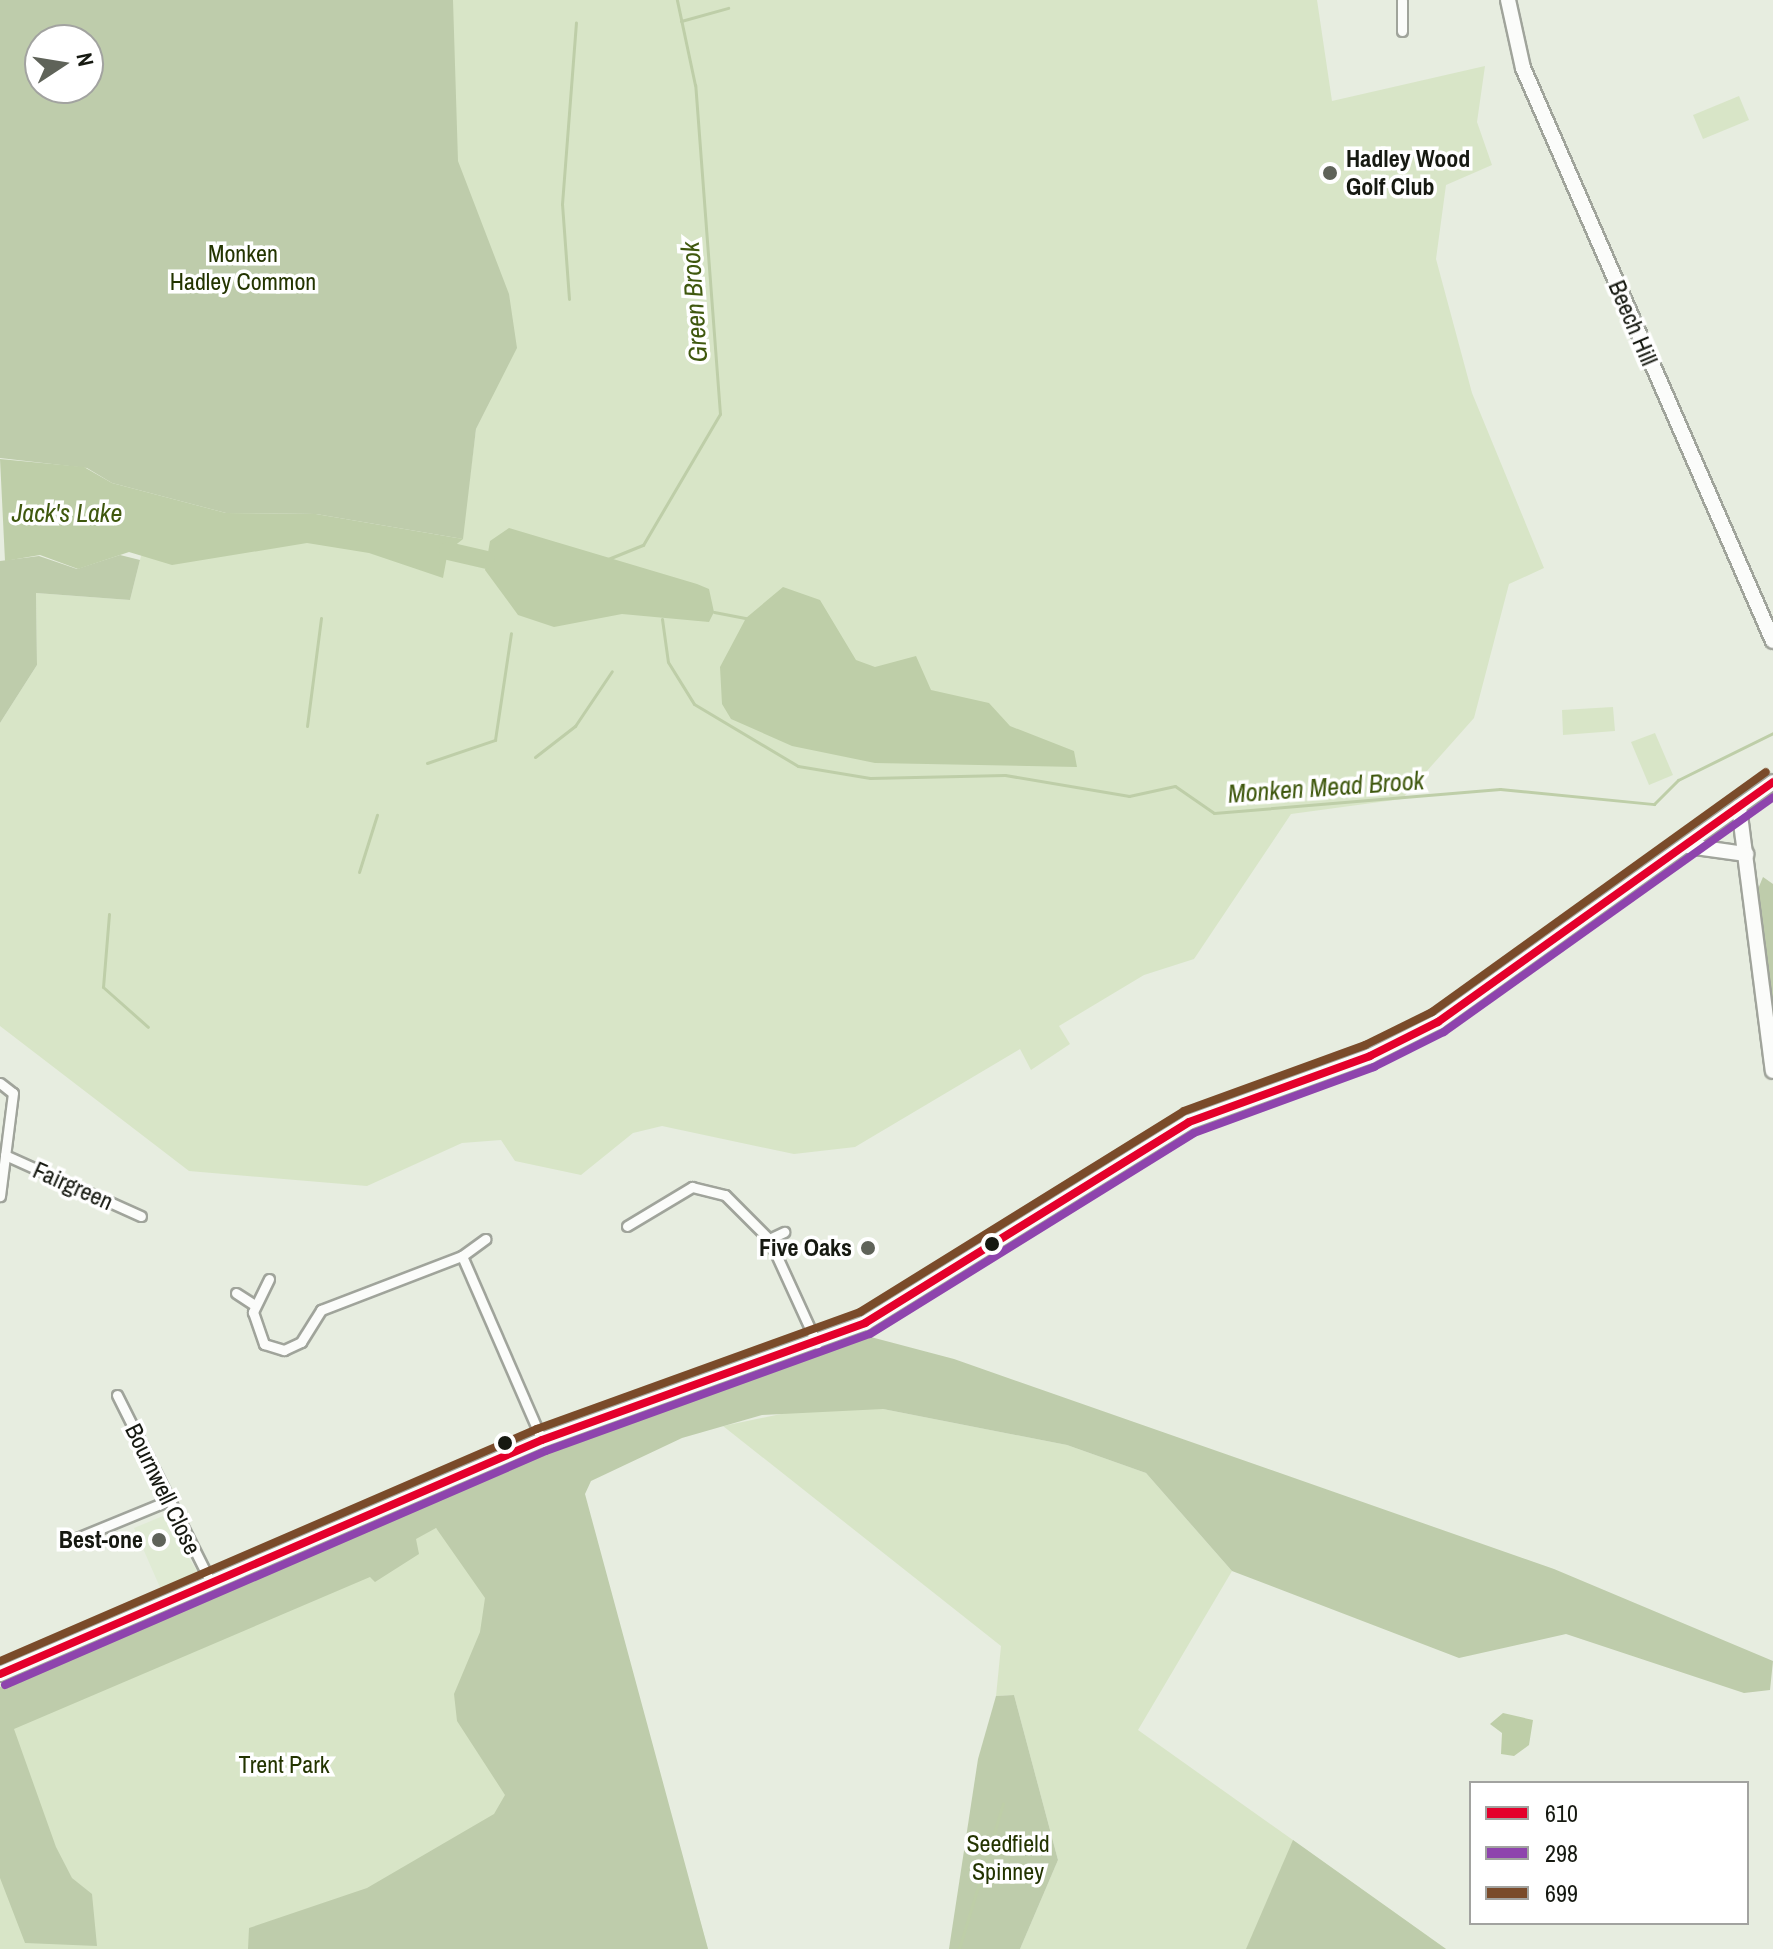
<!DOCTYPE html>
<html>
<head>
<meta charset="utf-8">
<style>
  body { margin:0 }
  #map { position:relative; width:1773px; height:1949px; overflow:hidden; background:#e7ede0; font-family:"Archivo Narrow",sans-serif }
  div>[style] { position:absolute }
  .built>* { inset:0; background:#e0ebd4 }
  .green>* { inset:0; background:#d8e5c7 }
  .forest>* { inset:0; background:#beccab }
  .water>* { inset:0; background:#becea8 }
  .stream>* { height:3px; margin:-1.5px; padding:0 1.5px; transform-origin:1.5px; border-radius:1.5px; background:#becea8 }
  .river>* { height:18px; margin:-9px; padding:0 9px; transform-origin:9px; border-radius:9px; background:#becea8 }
  .roads { filter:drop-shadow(2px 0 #a0a49b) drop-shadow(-2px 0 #a0a49b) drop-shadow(0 2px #a0a49b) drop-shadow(0 -2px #a0a49b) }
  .street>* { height:9px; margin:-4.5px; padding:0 4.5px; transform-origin:4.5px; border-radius:4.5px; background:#fbfcfa }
  .secondary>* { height:14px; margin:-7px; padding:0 7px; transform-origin:7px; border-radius:7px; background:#fbfcfa }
  .primary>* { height:14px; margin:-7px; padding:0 7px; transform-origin:7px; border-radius:7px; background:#fbfcfa }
  .bus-1>* { height:8px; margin:-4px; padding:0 4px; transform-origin:4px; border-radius:4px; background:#e4002b }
  .bus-2>* { height:8px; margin:-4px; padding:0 4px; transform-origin:4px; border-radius:4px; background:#8e44ad }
  .bus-3>* { height:8px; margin:-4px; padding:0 4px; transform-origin:4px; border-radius:4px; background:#7a4b2a }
  .dots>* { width:22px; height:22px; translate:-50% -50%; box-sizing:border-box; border:4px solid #fff; border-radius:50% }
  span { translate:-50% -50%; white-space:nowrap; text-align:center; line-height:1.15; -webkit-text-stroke:7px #fff; paint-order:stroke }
  .poi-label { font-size:24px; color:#161911; font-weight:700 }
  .left { translate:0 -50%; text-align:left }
  .right { translate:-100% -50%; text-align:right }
  .park-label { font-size:24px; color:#233400 }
  .street-label { font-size:24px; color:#161911 }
  .water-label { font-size:26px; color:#3f580e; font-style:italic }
  .legend { position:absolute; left:1469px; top:1781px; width:280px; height:144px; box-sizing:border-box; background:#fff; border:2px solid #a2a3a0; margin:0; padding:10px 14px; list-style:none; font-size:24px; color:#161911 }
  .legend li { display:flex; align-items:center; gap:16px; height:40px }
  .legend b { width:40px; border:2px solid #a2a3a0 }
  .north { position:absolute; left:24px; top:24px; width:80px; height:80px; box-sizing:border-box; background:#fff; border:2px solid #a2a3a0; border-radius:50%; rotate:78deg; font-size:22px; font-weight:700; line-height:32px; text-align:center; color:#161911 }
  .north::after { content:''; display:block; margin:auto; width:28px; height:36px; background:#5f6359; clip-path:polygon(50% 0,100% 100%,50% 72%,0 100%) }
</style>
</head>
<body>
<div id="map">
  <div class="built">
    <i style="clip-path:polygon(163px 1516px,200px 1576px,162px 1592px,134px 1528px)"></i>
  </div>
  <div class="green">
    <i style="clip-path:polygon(156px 0,1317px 0,1332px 101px,1485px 66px,1477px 122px,1492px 165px,1446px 185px,1436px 259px,1472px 393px,1544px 568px,1509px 584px,1474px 718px,1402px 799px,1291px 814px,1194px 959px,1144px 975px,1059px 1026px,1070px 1044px,1031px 1070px,1020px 1049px,855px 1147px,794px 1154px,662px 1126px,633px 1133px,581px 1175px,515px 1161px,501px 1140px,462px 1143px,367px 1186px,189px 1171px,0 1026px,0 723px,37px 665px,36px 593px,130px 600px,141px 556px,154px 540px,462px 538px,476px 429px,491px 399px)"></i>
    <i style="clip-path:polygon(1739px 96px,1749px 120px,1703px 139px,1693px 115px)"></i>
    <i style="clip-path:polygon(1613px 707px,1615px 731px,1563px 735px,1562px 710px)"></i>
    <i style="clip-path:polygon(1655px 733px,1673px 775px,1649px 785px,1631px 742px)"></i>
    <i style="clip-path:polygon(805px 1409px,883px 1409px,1067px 1445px,1146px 1473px,1232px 1571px,1138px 1730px,1446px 1949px,1020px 1949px,1058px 1860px,1014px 1695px,996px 1696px,1001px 1646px,723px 1426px)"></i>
    <i style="clip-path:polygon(405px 1512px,615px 1623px,708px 1949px,0 1949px,0 1687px)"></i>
  </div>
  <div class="forest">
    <i style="clip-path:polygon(evenodd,0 0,453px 0,458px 161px,509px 294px,517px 348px,476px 429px,463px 539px,316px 514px,226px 513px,112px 483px,87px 468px,0 458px,0 0,40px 40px,88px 40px,88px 88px,40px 88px,40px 40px)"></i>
    <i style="clip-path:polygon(120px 555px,140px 560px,130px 600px,36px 593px,37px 665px,0 723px,0 561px,39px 556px,77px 569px)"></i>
    <i style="clip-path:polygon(1763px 877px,1773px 884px,1773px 1010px,1758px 889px)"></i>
    <i style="clip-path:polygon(867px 1336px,954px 1359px,1554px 1569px,1773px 1661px,1770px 1690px,1744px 1693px,1566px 1634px,1459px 1658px,1232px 1571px,1146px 1473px,1067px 1445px,883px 1409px,762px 1415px,682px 1438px,591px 1481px,585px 1494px,708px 1949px,248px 1949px,249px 1928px,367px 1888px,494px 1814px,505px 1795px,457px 1721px,454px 1694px,480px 1632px,485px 1598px,436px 1528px,416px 1539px,419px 1554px,375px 1582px,370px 1577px,14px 1729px,56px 1847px,72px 1878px,92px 1894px,97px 1946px,25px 1943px,0 1878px,0 1687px,558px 1445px)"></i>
    <i style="clip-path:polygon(1014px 1695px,1058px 1860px,1020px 1949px,949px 1949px,978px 1759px,996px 1696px)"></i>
    <i style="clip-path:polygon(1293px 1840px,1446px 1949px,1246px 1949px)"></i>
  </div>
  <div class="water">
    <i style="clip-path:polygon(0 459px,84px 467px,112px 483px,226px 513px,316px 514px,463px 539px,448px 551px,443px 578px,369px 553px,307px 543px,172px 565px,129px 552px,78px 569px,40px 555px,5px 561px)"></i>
    <i style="clip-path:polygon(509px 528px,697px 584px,709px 589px,714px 612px,709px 622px,622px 614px,554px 627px,518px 615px,485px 570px,490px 541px)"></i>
    <i style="clip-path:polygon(783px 587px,820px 600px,856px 660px,875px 667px,916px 656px,931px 690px,989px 703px,1010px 726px,1074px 751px,1077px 767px,875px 763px,792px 746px,731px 719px,722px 704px,720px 667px,746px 618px)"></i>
    <i style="clip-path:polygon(1503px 1713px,1533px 1720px,1529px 1745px,1514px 1756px,1501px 1754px,1502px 1733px,1490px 1724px)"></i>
  </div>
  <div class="stream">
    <i style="left:681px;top:21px;width:49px;rotate:-15.5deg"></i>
    <i style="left:569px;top:299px;width:95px;rotate:-94.2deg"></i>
    <i style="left:562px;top:204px;width:182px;rotate:-85.6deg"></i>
    <i style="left:608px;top:559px;width:38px;rotate:-22deg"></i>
    <i style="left:643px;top:545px;width:152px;rotate:-59.6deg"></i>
    <i style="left:720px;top:414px;width:330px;rotate:-94.3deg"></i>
    <i style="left:695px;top:85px;width:87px;rotate:-102deg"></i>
    <i style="left:714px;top:612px;width:33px;rotate:11deg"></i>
    <i style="left:662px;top:619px;width:43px;rotate:82.1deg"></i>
    <i style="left:668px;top:662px;width:49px;rotate:58.2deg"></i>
    <i style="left:694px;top:704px;width:121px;rotate:30.8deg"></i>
    <i style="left:798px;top:766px;width:73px;rotate:9.5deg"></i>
    <i style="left:870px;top:778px;width:135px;rotate:-1.3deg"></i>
    <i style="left:1005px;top:775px;width:126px;rotate:9.6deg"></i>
    <i style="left:1129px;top:796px;width:47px;rotate:-12.3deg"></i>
    <i style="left:1175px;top:786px;width:47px;rotate:34.7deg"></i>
    <i style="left:1214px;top:813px;width:287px;rotate:-4.8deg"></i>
    <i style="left:1500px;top:789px;width:155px;rotate:5.6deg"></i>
    <i style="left:1654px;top:804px;width:34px;rotate:-45deg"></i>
    <i style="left:1678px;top:780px;width:106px;rotate:-26.3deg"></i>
    <i style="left:307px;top:726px;width:109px;rotate:-82.6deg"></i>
    <i style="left:535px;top:757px;width:51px;rotate:-37.8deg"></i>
    <i style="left:575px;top:726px;width:66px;rotate:-56.1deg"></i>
    <i style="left:427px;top:763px;width:72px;rotate:-18.7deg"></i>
    <i style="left:495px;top:740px;width:108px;rotate:-81.5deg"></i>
    <i style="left:359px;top:872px;width:60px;rotate:-72.5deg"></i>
    <i style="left:109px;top:914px;width:73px;rotate:94.7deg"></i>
    <i style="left:103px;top:987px;width:60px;rotate:41.6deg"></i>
    <i style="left:959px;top:1949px;width:152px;rotate:-73.2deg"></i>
  </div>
  <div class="river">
    <i style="left:448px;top:551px;width:39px;rotate:13deg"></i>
  </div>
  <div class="roads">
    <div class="street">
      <i style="left:1402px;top:31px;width:31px;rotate:-90deg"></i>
      <i style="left:0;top:1083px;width:16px;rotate:38deg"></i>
      <i style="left:13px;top:1093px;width:104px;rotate:97.2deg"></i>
      <i style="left:5px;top:1155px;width:149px;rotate:24.2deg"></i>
      <i style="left:627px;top:1226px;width:76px;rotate:-31deg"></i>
      <i style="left:692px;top:1187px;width:34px;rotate:14deg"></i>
      <i style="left:725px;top:1195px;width:62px;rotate:45deg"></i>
      <i style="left:769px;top:1239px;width:115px;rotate:65.4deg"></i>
      <i style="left:769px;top:1239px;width:17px;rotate:-25deg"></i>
      <i style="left:462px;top:1256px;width:201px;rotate:66.5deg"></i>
      <i style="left:269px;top:1279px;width:37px;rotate:116deg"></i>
      <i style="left:253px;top:1312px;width:34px;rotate:71deg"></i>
      <i style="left:264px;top:1344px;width:21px;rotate:17deg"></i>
      <i style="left:284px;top:1350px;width:19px;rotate:-25deg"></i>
      <i style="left:301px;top:1342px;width:38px;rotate:-58deg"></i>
      <i style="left:321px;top:1310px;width:151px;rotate:-21deg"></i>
      <i style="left:462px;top:1256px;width:29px;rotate:-36deg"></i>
      <i style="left:236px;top:1293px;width:20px;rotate:33deg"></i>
      <i style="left:117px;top:1395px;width:210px;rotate:63.4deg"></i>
      <i style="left:70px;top:1541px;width:103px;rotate:-22.3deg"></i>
    </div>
    <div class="secondary">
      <i style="left:1508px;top:0;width:70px;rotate:77.6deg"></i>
      <i style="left:1523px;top:68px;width:625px;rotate:66.43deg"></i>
      <i style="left:1739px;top:807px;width:266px;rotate:82.7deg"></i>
      <i style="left:1688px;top:846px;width:59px;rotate:7.9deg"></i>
    </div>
    <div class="primary">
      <i style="left:0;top:1674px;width:590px;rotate:-23.35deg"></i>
      <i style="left:542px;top:1440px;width:344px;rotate:-19.9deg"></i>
      <i style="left:865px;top:1323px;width:381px;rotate:-31.8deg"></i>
      <i style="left:1189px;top:1122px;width:193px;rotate:-20deg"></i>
      <i style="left:1370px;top:1056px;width:76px;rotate:-26.6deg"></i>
      <i style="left:1438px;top:1022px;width:412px;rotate:-35.6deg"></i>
    </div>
  </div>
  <div class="bus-1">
    <i style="left:0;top:1674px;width:590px;rotate:-23.35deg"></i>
    <i style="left:542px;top:1440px;width:344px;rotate:-19.9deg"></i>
    <i style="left:865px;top:1323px;width:381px;rotate:-31.8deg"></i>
    <i style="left:1189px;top:1122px;width:193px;rotate:-20deg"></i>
    <i style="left:1370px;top:1056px;width:76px;rotate:-26.6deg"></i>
    <i style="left:1438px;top:1022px;width:412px;rotate:-35.6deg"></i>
  </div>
  <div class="bus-2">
    <i style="left:5px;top:1685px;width:589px;rotate:-23.39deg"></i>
    <i style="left:546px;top:1451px;width:344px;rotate:-19.9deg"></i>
    <i style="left:870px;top:1334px;width:381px;rotate:-31.8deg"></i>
    <i style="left:1194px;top:1133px;width:192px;rotate:-20.1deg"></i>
    <i style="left:1374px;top:1067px;width:78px;rotate:-26.6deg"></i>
    <i style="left:1444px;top:1032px;width:404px;rotate:-35.5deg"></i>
  </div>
  <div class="bus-3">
    <i style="left:0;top:1661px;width:585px;rotate:-23.37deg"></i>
    <i style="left:537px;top:1429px;width:344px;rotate:-19.9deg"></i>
    <i style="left:860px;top:1312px;width:381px;rotate:-31.8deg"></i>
    <i style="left:1184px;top:1111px;width:193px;rotate:-20deg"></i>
    <i style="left:1365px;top:1045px;width:75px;rotate:-26.2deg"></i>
    <i style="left:1432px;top:1012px;width:411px;rotate:-35.7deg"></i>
  </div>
  <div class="dots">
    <i style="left:1330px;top:173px;background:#5f6359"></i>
    <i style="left:992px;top:1244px;background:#161911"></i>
    <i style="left:868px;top:1248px;background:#5f6359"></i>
    <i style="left:505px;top:1443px;background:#161911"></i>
    <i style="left:159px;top:1540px;background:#5f6359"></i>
  </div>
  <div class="poi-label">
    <span class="left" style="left:1346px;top:173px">Hadley Wood<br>Golf Club</span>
    <span class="right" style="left:852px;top:1248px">Five Oaks</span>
    <span class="right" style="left:143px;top:1540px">Best-one</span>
  </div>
  <div class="park-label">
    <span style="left:243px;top:268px">Monken<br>Hadley Common</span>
    <span style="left:284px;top:1765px">Trent Park</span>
    <span style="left:1008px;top:1858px">Seedfield<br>Spinney</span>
  </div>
  <div class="street-label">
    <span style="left:1633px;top:323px;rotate:67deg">Beech Hill</span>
    <span style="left:73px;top:1186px;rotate:24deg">Fairgreen</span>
    <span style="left:163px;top:1489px;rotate:64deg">Bournwell Close</span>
  </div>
  <div class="water-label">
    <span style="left:694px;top:302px;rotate:-94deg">Green Brook</span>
    <span style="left:67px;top:513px">Jack's Lake</span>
    <span style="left:1326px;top:787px;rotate:-4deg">Monken Mead Brook</span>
  </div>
  <ul class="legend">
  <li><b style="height:10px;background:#e4002b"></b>610</li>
  <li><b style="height:10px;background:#8e44ad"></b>298</li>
  <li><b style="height:10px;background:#7a4b2a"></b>699</li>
  </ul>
  <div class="north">N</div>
</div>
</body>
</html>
